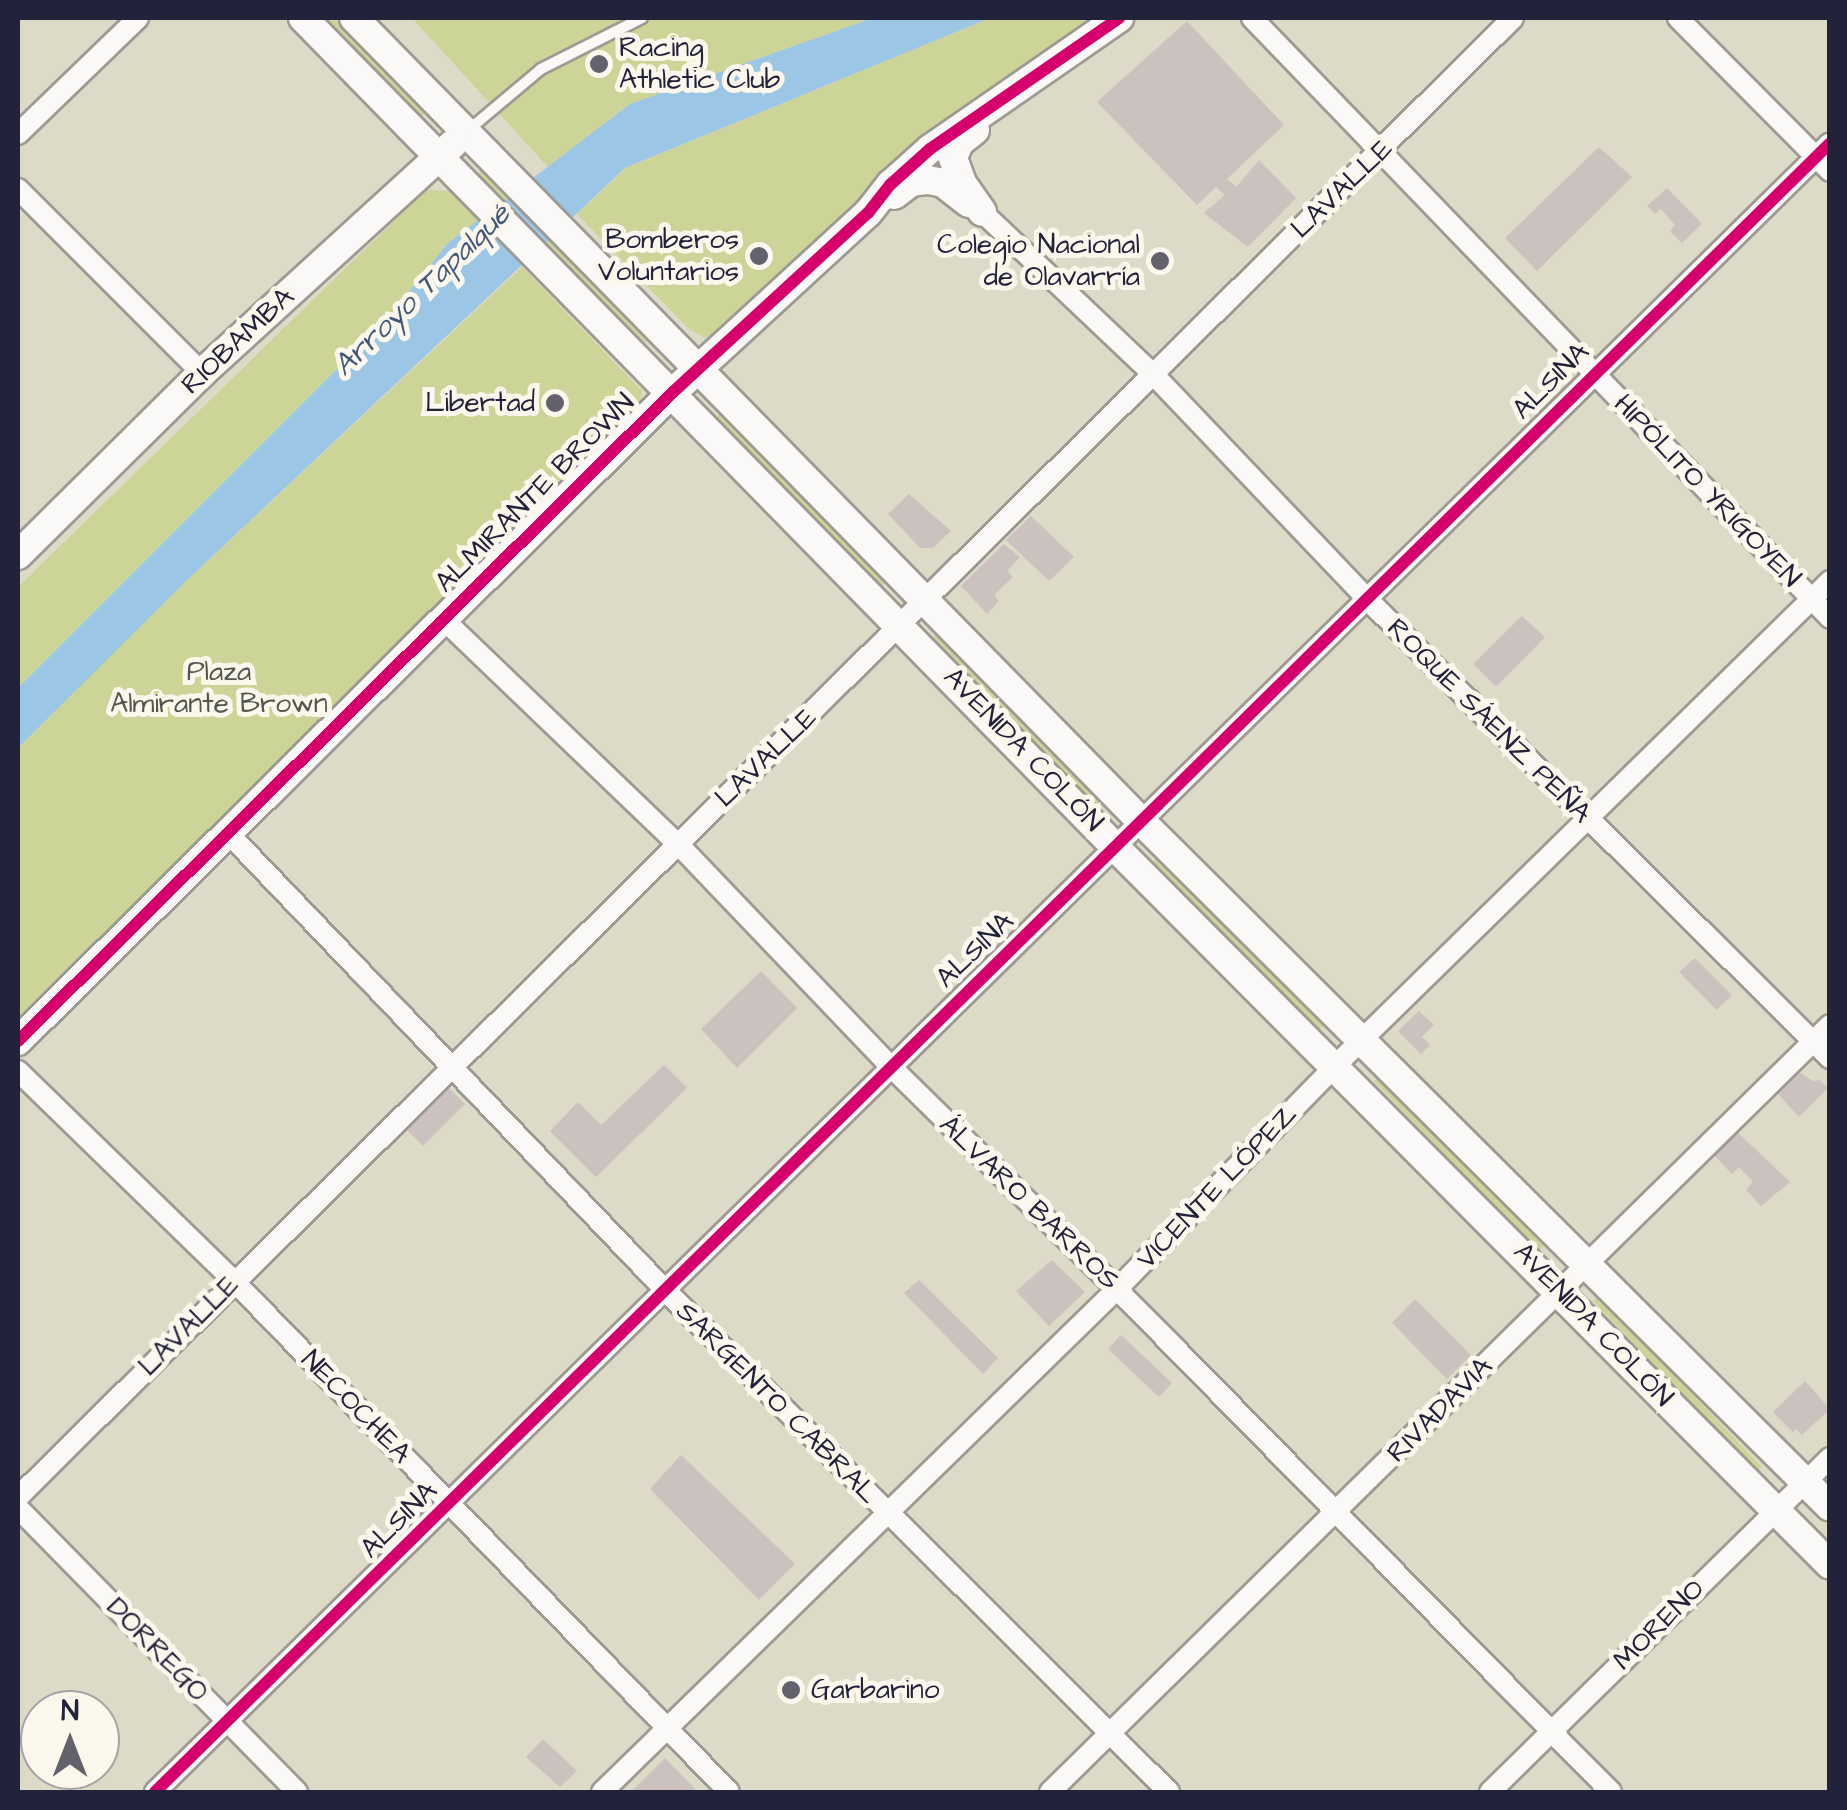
<!DOCTYPE html>
<html>
<head>
<meta charset="utf-8">
<style>
  body { margin:0 }
  #map { position:relative; width:1847px; height:1810px; overflow:hidden; background:#dddac7; font-family:"Architects Daughter",sans-serif }
  div>[style] { position:absolute }
  .green>* { inset:0; background:#cdd498 }
  .water>* { inset:0; background:#9cc6e6 }
  .building>* { inset:0; background:#cbc1bf }
  .roads { filter:drop-shadow(2px 0 #9c9a92) drop-shadow(-2px 0 #9c9a92) drop-shadow(0 2px #9c9a92) drop-shadow(0 -2px #9c9a92) }
  .lane>* { height:10px; margin:-5px; padding:0 5px; transform-origin:5px; border-radius:5px; background:#faf9f7 }
  .street>* { height:20px; margin:-10px; padding:0 10px; transform-origin:10px; border-radius:10px; background:#faf9f7 }
  .secondary>* { height:28px; margin:-14px; padding:0 14px; transform-origin:14px; border-radius:14px; background:#faf9f7 }
  .cycleway>* { height:12px; margin:-6px; padding:0 6px; transform-origin:6px; border-radius:6px; background:#d6006c }
  .dots>* { width:28px; height:28px; translate:-50% -50%; box-sizing:border-box; border:5px solid #fbf7ec; border-radius:50% }
  span { translate:-50% -50%; white-space:nowrap; text-align:center; line-height:1.15; -webkit-text-stroke:10px #fbf7ec; paint-order:stroke }
  .poi-label { font-size:28px; color:#22223b }
  .left { translate:0 -50%; text-align:left }
  .right { translate:-100% -50%; text-align:right }
  .street-label { font-size:28px; color:#22223b }
  .park-label { font-size:28px; color:#51564c }
  .water-label { font-size:30px; color:#43587b; font-style:italic }
  .frame { position:absolute; inset:0; border:20px solid #22223b; pointer-events:none }
  .north { position:absolute; left:20px; top:1690px; width:100px; height:100px; box-sizing:border-box; background:#fbf7ec; border:2px solid #a4a2a5; border-radius:50%; rotate:0deg; font-size:28px; font-weight:700; line-height:40px; text-align:center; color:#22223b }
  .north::after { content:''; display:block; margin:auto; width:35px; height:45px; background:#63626c; clip-path:polygon(50% 0,100% 100%,50% 72%,0 100%) }
</style>
</head>
<body>
<div id="map">
  <div class="green">
    <i style="clip-path:polygon(324px 18px,334px 18px,426px 112px,420px 118px)"></i>
    <i style="clip-path:polygon(412px 18px,873px 18px,630px 104px,548px 167px)"></i>
    <i style="clip-path:polygon(990px 18px,1095px 18px,854px 211px,716px 337px,704px 337px,689px 329px,577px 214px,626px 168px)"></i>
    <i style="clip-path:polygon(484px 169px,648px 339px,642px 344px,478px 174px)"></i>
    <i style="clip-path:polygon(426px 190px,451px 191px,478px 220px,448px 243px,388px 318px,18px 688px,18px 587px)"></i>
    <i style="clip-path:polygon(522px 267px,642px 391px,639px 412px,18px 1021px,18px 748px,184px 583px)"></i>
    <i style="clip-path:polygon(722px 412px,886px 582px,880px 587px,716px 417px)"></i>
    <i style="clip-path:polygon(938px 632px,1103px 802px,1097px 807px,933px 637px)"></i>
    <i style="clip-path:polygon(1159px 856px,1323px 1026px,1317px 1032px,1153px 861px)"></i>
    <i style="clip-path:polygon(1379px 1076px,1544px 1246px,1538px 1251px,1374px 1081px)"></i>
    <i style="clip-path:polygon(1598px 1296px,1762px 1467px,1757px 1472px,1593px 1301px)"></i>
  </div>
  <div class="water">
    <i style="clip-path:polygon(873px 18px,990px 18px,625px 168px,184px 583px,18px 748px,18px 688px,388px 318px,448px 243px,630px 104px)"></i>
  </div>
  <div class="building">
    <i style="clip-path:polygon(1187px 21px,1284px 125px,1227px 179px,1236px 187px,1259px 160px,1296px 198px,1248px 247px,1204px 213px,1225px 195px,1216px 187px,1197px 205px,1097px 102px)"></i>
    <i style="clip-path:polygon(1599px 147px,1632px 177px,1537px 271px,1505px 238px)"></i>
    <i style="clip-path:polygon(1667px 188px,1702px 224px,1682px 243px,1670px 231px,1675px 225px,1661px 209px,1655px 214px,1647px 206px)"></i>
    <i style="clip-path:polygon(909px 494px,951px 531px,933px 548px,920px 548px,888px 514px)"></i>
    <i style="clip-path:polygon(1031px 516px,1074px 557px,1049px 581px,1006px 540px)"></i>
    <i style="clip-path:polygon(1004px 544px,1020px 557px,1007px 571px,1013px 577px,994px 595px,999px 601px,987px 614px,961px 586px)"></i>
    <i style="clip-path:polygon(1522px 616px,1545px 637px,1496px 687px,1473px 664px)"></i>
    <i style="clip-path:polygon(1695px 958px,1732px 995px,1717px 1010px,1679px 972px)"></i>
    <i style="clip-path:polygon(761px 971px,797px 1008px,737px 1068px,701px 1029px)"></i>
    <i style="clip-path:polygon(1419px 1011px,1434px 1025px,1422px 1037px,1430px 1045px,1421px 1054px,1398px 1031px)"></i>
    <i style="clip-path:polygon(664px 1065px,687px 1088px,596px 1177px,550px 1131px,578px 1102px,601px 1125px)"></i>
    <i style="clip-path:polygon(1800px 1073px,1815px 1082px,1818px 1079px,1828px 1088px,1799px 1117px,1778px 1094px)"></i>
    <i style="clip-path:polygon(449px 1088px,465px 1104px,423px 1146px,407px 1130px)"></i>
    <i style="clip-path:polygon(1736px 1131px,1790px 1182px,1761px 1206px,1746px 1190px,1753px 1182px,1739px 1167px,1732px 1174px,1712px 1153px)"></i>
    <i style="clip-path:polygon(1052px 1260px,1085px 1292px,1049px 1326px,1016px 1291px)"></i>
    <i style="clip-path:polygon(919px 1280px,998px 1358px,983px 1374px,904px 1293px)"></i>
    <i style="clip-path:polygon(1415px 1299px,1471px 1355px,1447px 1379px,1392px 1323px)"></i>
    <i style="clip-path:polygon(1121px 1335px,1172px 1383px,1159px 1397px,1108px 1349px)"></i>
    <i style="clip-path:polygon(1805px 1381px,1830px 1409px,1802px 1435px,1796px 1429px,1793px 1432px,1773px 1412px)"></i>
    <i style="clip-path:polygon(681px 1455px,795px 1564px,759px 1600px,650px 1489px)"></i>
    <i style="clip-path:polygon(543px 1739px,577px 1771px,560px 1787px,526px 1757px)"></i>
    <i style="clip-path:polygon(665px 1758px,698px 1792px,631px 1792px)"></i>
  </div>
  <div class="roads">
    <div class="lane">
      <i style="left:466px;top:132px;width:98px;rotate:-40deg"></i>
      <i style="left:541px;top:69px;width:113px;rotate:-26.8deg"></i>
    </div>
    <div class="street">
      <i style="left:1252px;top:18px;width:833px;rotate:46.07deg"></i>
      <i style="left:1678px;top:18px;width:216px;rotate:45.2deg"></i>
      <i style="left:18px;top:134px;width:167px;rotate:-44deg"></i>
      <i style="left:18px;top:189px;width:260px;rotate:45deg"></i>
      <i style="left:982px;top:212px;width:236px;rotate:43.5deg"></i>
      <i style="left:1153px;top:374px;width:312px;rotate:46.4deg"></i>
      <i style="left:1368px;top:600px;width:651px;rotate:44.75deg"></i>
      <i style="left:443px;top:619px;width:325px;rotate:43.8deg"></i>
      <i style="left:678px;top:844px;width:307px;rotate:46.3deg"></i>
      <i style="left:890px;top:1066px;width:318px;rotate:44.5deg"></i>
      <i style="left:1117px;top:1289px;width:705px;rotate:45.52deg"></i>
      <i style="left:228px;top:833px;width:631px;rotate:46.28deg"></i>
      <i style="left:664px;top:1289px;width:713px;rotate:44.89deg"></i>
      <i style="left:18px;top:1071px;width:301px;rotate:44.2deg"></i>
      <i style="left:234px;top:1281px;width:711px;rotate:45.91deg"></i>
      <i style="left:18px;top:1497px;width:2103px;rotate:-44.69deg"></i>
      <i style="left:18px;top:1508px;width:398px;rotate:45.5deg"></i>
      <i style="left:155px;top:1792px;width:2350px;rotate:-44.55deg"></i>
      <i style="left:602px;top:1792px;width:720px;rotate:-44.32deg"></i>
      <i style="left:1117px;top:1289px;width:313px;rotate:-45.6deg"></i>
      <i style="left:1336px;top:1065px;width:692px;rotate:-44.41deg"></i>
      <i style="left:1050px;top:1792px;width:1094px;rotate:-44.52deg"></i>
      <i style="left:1490px;top:1792px;width:477px;rotate:-44.5deg"></i>
    </div>
    <div class="secondary">
      <i style="left:303px;top:18px;width:1163px;rotate:45.59deg"></i>
      <i style="left:1117px;top:849px;width:1010px;rotate:45.12deg"></i>
      <i style="left:354px;top:18px;width:1127px;rotate:45.58deg"></i>
      <i style="left:1143px;top:823px;width:969px;rotate:44.87deg"></i>
      <i style="left:975px;top:130px;width:21px;rotate:141deg"></i>
      <i style="left:959px;top:143px;width:16px;rotate:112deg"></i>
      <i style="left:953px;top:158px;width:27px;rotate:70deg"></i>
      <i style="left:962px;top:183px;width:35px;rotate:55deg"></i>
      <i style="left:894px;top:195px;width:21px;rotate:-37deg"></i>
      <i style="left:911px;top:182px;width:17px;rotate:-7deg"></i>
      <i style="left:928px;top:180px;width:15px;rotate:11deg"></i>
      <i style="left:943px;top:183px;width:33px;rotate:38deg"></i>
      <i style="left:18px;top:555px;width:259px;rotate:-44.7deg"></i>
      <i style="left:202px;top:373px;width:340px;rotate:-42.4deg"></i>
      <i style="left:18px;top:1041px;width:921px;rotate:-44.74deg"></i>
      <i style="left:672px;top:393px;width:266px;rotate:-42.6deg"></i>
      <i style="left:868px;top:213px;width:37px;rotate:-52deg"></i>
      <i style="left:891px;top:184px;width:52px;rotate:-41.9deg"></i>
      <i style="left:930px;top:149px;width:230px;rotate:-34.7deg"></i>
    </div>
  </div>
  <div class="cycleway">
    <i style="left:18px;top:1041px;width:921px;rotate:-44.74deg"></i>
    <i style="left:672px;top:393px;width:266px;rotate:-42.6deg"></i>
    <i style="left:868px;top:213px;width:37px;rotate:-52deg"></i>
    <i style="left:891px;top:184px;width:52px;rotate:-41.9deg"></i>
    <i style="left:930px;top:149px;width:230px;rotate:-34.7deg"></i>
    <i style="left:155px;top:1792px;width:2350px;rotate:-44.55deg"></i>
  </div>
  <div class="dots">
    <i style="left:599px;top:64px;background:#63626c"></i>
    <i style="left:759px;top:256px;background:#63626c"></i>
    <i style="left:1160px;top:261px;background:#63626c"></i>
    <i style="left:555px;top:403px;background:#63626c"></i>
    <i style="left:791px;top:1690px;background:#63626c"></i>
  </div>
  <div class="poi-label">
    <span class="left" style="left:619px;top:64px">Racing<br>Athletic Club</span>
    <span class="right" style="left:739px;top:256px">Bomberos<br>Voluntarios</span>
    <span class="right" style="left:1140px;top:261px">Colegio Nacional<br>de Olavarría</span>
    <span class="right" style="left:535px;top:403px">Libertad</span>
    <span class="left" style="left:811px;top:1690px">Garbarino</span>
  </div>
  <div class="street-label">
    <span style="left:1342px;top:189px;rotate:-44deg">LAVALLE</span>
    <span style="left:238px;top:341px;rotate:-43deg">RIOBAMBA</span>
    <span style="left:1551px;top:381px;rotate:-45deg">ALSINA</span>
    <span style="left:1707px;top:491px;rotate:46deg">HIPÓLITO YRIGOYEN</span>
    <span style="left:535px;top:493px;rotate:-45deg">ALMIRANTE BROWN</span>
    <span style="left:1489px;top:721px;rotate:45deg">ROQUE SÁENZ PEÑA</span>
    <span style="left:1023px;top:750px;rotate:46deg">AVENIDA COLÓN</span>
    <span style="left:766px;top:758px;rotate:-44deg">LAVALLE</span>
    <span style="left:975px;top:950px;rotate:-44deg">ALSINA</span>
    <span style="left:1217px;top:1187px;rotate:-46deg">VICENTE LÓPEZ</span>
    <span style="left:1029px;top:1203px;rotate:44deg">ÁLVARO BARROS</span>
    <span style="left:1593px;top:1325px;rotate:46deg">AVENIDA COLÓN</span>
    <span style="left:189px;top:1326px;rotate:-45deg">LAVALLE</span>
    <span style="left:777px;top:1403px;rotate:45deg">SARGENTO CABRAL</span>
    <span style="left:356px;top:1407px;rotate:46deg">NECOCHEA</span>
    <span style="left:1440px;top:1410px;rotate:-45deg">RIVADAVIA</span>
    <span style="left:399px;top:1520px;rotate:-45deg">ALSINA</span>
    <span style="left:1659px;top:1625px;rotate:-45deg">MORENO</span>
    <span style="left:157px;top:1650px;rotate:46deg">DORREGO</span>
  </div>
  <div class="park-label">
    <span style="left:219px;top:688px">Plaza<br>Almirante Brown</span>
  </div>
  <div class="water-label">
    <span style="left:422px;top:290px;rotate:-44deg">Arroyo Tapalqué</span>
  </div>
  <div class="frame"></div>
  <div class="north">N</div>
</div>
</body>
</html>
